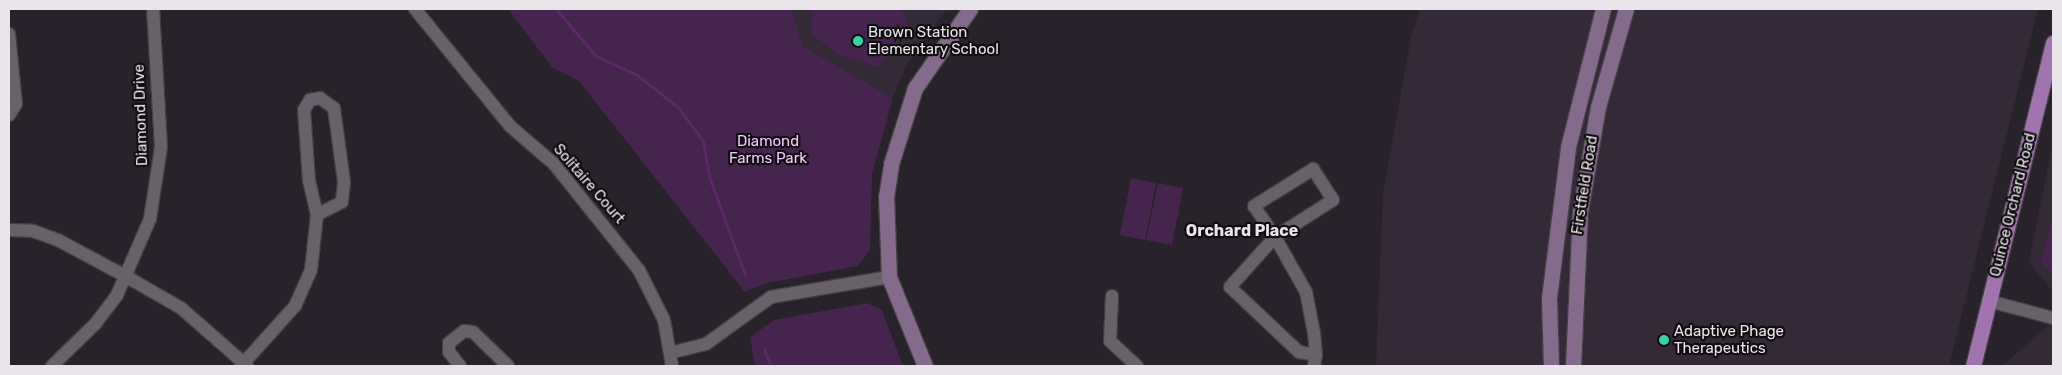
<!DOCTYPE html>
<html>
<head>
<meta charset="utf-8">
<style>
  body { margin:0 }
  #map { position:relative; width:2062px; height:375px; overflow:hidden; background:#28222a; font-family:Rubik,sans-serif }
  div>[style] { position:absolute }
  .built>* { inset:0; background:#342a37 }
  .green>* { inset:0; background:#45244d }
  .stream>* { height:3px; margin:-1.5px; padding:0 1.5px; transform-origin:1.5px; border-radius:1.5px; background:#5a2966 }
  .roads { filter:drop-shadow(1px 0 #454046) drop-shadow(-1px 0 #454046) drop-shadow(0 1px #454046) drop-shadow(0 -1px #454046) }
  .street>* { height:12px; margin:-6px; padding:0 6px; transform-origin:6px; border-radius:6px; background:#68616a }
  .secondary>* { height:15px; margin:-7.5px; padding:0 7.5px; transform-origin:7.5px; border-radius:7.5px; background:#846b8b }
  .primary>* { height:15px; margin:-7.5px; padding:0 7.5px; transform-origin:7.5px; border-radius:7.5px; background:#a174ad }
  .dots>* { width:14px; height:14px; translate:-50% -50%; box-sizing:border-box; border:2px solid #100d10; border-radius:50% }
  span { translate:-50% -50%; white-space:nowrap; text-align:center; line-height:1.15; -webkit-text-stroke:4.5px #100d10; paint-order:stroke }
  .poi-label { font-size:15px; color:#e9e5ea }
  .left { translate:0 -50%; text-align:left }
  .street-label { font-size:15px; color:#e9e5ea }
  .park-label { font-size:15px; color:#f3c8fe }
  .neighbourhood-label { font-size:16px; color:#e9e5ea; font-weight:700 }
  .frame { position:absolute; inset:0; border:10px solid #e9e5ea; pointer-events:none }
</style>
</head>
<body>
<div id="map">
  <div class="built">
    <i style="clip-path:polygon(736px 9px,947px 9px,906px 65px,893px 98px)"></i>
    <i style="clip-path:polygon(1420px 9px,2038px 9px,1949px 366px,1376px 366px,1383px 194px,1411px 37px)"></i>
    <i style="clip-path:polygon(2053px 141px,2053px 292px,2029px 262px)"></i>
    <i style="clip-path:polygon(2053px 315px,2053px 366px,2002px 366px,2049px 325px)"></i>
  </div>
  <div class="green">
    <i style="clip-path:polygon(508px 9px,792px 9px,802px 46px,893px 98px,872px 174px,870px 250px,858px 266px,768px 283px,745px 292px,579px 81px,552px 67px)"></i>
    <i style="clip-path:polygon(812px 9px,901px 9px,908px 22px,897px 48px,877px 67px,840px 55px,812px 35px)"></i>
    <i style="clip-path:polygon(1131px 178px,1156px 183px,1145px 240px,1120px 235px)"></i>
    <i style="clip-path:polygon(1158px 183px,1183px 188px,1172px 245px,1146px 240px)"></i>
    <i style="clip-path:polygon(2053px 216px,2053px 271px,2051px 272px,2041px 261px)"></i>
    <i style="clip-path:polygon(867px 303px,882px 310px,903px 366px,755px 366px,750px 337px,774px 320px)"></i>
  </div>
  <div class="stream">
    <i style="left:556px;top:9px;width:62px;rotate:49.6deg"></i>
    <i style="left:596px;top:56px;width:45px;rotate:24.9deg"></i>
    <i style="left:637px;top:75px;width:52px;rotate:38deg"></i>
    <i style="left:678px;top:107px;width:42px;rotate:53.7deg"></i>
    <i style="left:703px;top:141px;width:39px;rotate:80deg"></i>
    <i style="left:710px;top:179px;width:102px;rotate:70deg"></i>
    <i style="left:764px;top:349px;width:18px;rotate:68deg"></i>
  </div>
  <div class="roads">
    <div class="street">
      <i style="left:415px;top:9px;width:151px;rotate:50.9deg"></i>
      <i style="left:510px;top:126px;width:58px;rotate:40.8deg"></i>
      <i style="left:554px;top:164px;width:136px;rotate:51.3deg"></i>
      <i style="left:639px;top:270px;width:56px;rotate:63.4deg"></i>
      <i style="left:664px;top:320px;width:47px;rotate:80.1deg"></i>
      <i style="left:9px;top:34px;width:70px;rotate:84.3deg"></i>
      <i style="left:16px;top:104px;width:13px;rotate:122deg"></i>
      <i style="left:1313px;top:169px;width:37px;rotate:57deg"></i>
      <i style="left:1333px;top:200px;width:69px;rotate:147.5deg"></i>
      <i style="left:1275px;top:237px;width:37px;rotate:-124deg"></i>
      <i style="left:1254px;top:206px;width:70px;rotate:-32.1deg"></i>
      <i style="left:9px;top:230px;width:24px;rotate:2deg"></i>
      <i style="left:33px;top:231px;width:27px;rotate:20deg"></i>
      <i style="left:58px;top:240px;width:78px;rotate:28.2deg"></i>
      <i style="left:127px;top:277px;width:62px;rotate:29.9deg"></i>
      <i style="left:181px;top:308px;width:88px;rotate:41.3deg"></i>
      <i style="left:1112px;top:296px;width:45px;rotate:92.5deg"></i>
      <i style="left:1110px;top:341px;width:37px;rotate:43deg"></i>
      <i style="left:1989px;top:301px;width:66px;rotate:14.9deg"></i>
      <i style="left:670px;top:353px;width:37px;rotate:-14deg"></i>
      <i style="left:706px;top:344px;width:80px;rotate:-35.9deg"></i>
      <i style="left:771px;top:297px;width:120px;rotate:-9.6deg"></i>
      <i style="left:52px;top:366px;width:62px;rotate:-44.3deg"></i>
      <i style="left:96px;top:323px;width:35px;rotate:-53deg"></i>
      <i style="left:117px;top:295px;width:83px;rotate:-66.5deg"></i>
      <i style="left:150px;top:219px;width:73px;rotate:-81.3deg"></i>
      <i style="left:161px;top:147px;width:138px;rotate:-93.3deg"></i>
      <i style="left:241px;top:366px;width:81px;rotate:-48deg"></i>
      <i style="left:295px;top:306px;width:39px;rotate:-66deg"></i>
      <i style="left:311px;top:270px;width:55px;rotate:-83.8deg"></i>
      <i style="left:317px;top:215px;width:35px;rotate:-103deg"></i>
      <i style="left:309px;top:181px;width:71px;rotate:-94deg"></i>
      <i style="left:304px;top:110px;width:12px;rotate:-59deg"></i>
      <i style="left:310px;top:100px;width:10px;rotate:-11deg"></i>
      <i style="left:320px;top:98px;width:17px;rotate:36deg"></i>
      <i style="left:334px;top:108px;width:75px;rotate:82.3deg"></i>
      <i style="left:344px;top:182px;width:20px;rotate:96deg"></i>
      <i style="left:342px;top:202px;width:28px;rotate:153deg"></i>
      <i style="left:460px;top:366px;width:18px;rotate:-128deg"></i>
      <i style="left:449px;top:352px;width:9px;rotate:-90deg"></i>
      <i style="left:449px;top:343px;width:19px;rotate:-39deg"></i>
      <i style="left:464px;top:331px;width:9px;rotate:6deg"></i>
      <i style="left:473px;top:332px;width:49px;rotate:44.2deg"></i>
      <i style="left:1314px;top:366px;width:11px;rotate:-80deg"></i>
      <i style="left:1316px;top:355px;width:22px;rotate:-95deg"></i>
      <i style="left:1314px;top:333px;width:42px;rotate:-101deg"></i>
      <i style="left:1306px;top:292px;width:63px;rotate:-119.4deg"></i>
      <i style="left:1275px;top:237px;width:67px;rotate:132deg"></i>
      <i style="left:1230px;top:287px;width:95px;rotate:43.3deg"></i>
      <i style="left:1299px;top:352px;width:17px;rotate:10deg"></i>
    </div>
    <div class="secondary">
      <i style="left:925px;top:366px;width:96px;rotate:-112deg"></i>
      <i style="left:889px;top:277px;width:80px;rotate:-92.1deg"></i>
      <i style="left:886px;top:197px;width:33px;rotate:-81deg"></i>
      <i style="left:891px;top:164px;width:80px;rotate:-72.5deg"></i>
      <i style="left:915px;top:88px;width:96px;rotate:-55.2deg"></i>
      <i style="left:1551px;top:366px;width:68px;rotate:-91.7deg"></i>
      <i style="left:1549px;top:298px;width:152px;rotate:-82.8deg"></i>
      <i style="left:1568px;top:147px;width:142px;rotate:-75.8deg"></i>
      <i style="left:1573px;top:366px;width:154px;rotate:-87.4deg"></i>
      <i style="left:1580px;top:212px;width:107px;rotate:-80.3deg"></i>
      <i style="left:1598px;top:107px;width:102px;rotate:-74.1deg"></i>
    </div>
    <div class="primary">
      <i style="left:1973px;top:366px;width:333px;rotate:-76.1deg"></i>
    </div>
  </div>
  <div class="dots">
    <i style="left:858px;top:41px;background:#33d4a8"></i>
    <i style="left:1664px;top:340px;background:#33d4a8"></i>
  </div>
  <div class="poi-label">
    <span class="left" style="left:868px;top:41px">Brown Station<br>Elementary School</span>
    <span class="left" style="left:1674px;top:340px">Adaptive Phage<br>Therapeutics</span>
  </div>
  <div class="street-label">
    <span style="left:141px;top:115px;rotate:-92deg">Diamond Drive</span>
    <span style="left:589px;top:184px;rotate:49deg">Solitaire Court</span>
    <span style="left:1585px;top:185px;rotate:-81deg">Firstfield Road</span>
    <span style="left:2013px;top:205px;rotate:-76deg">Quince Orchard Road</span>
  </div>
  <div class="park-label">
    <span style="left:768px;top:150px">Diamond<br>Farms Park</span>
  </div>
  <div class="neighbourhood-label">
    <span style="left:1242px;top:231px">Orchard Place</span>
  </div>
  <div class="frame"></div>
</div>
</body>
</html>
